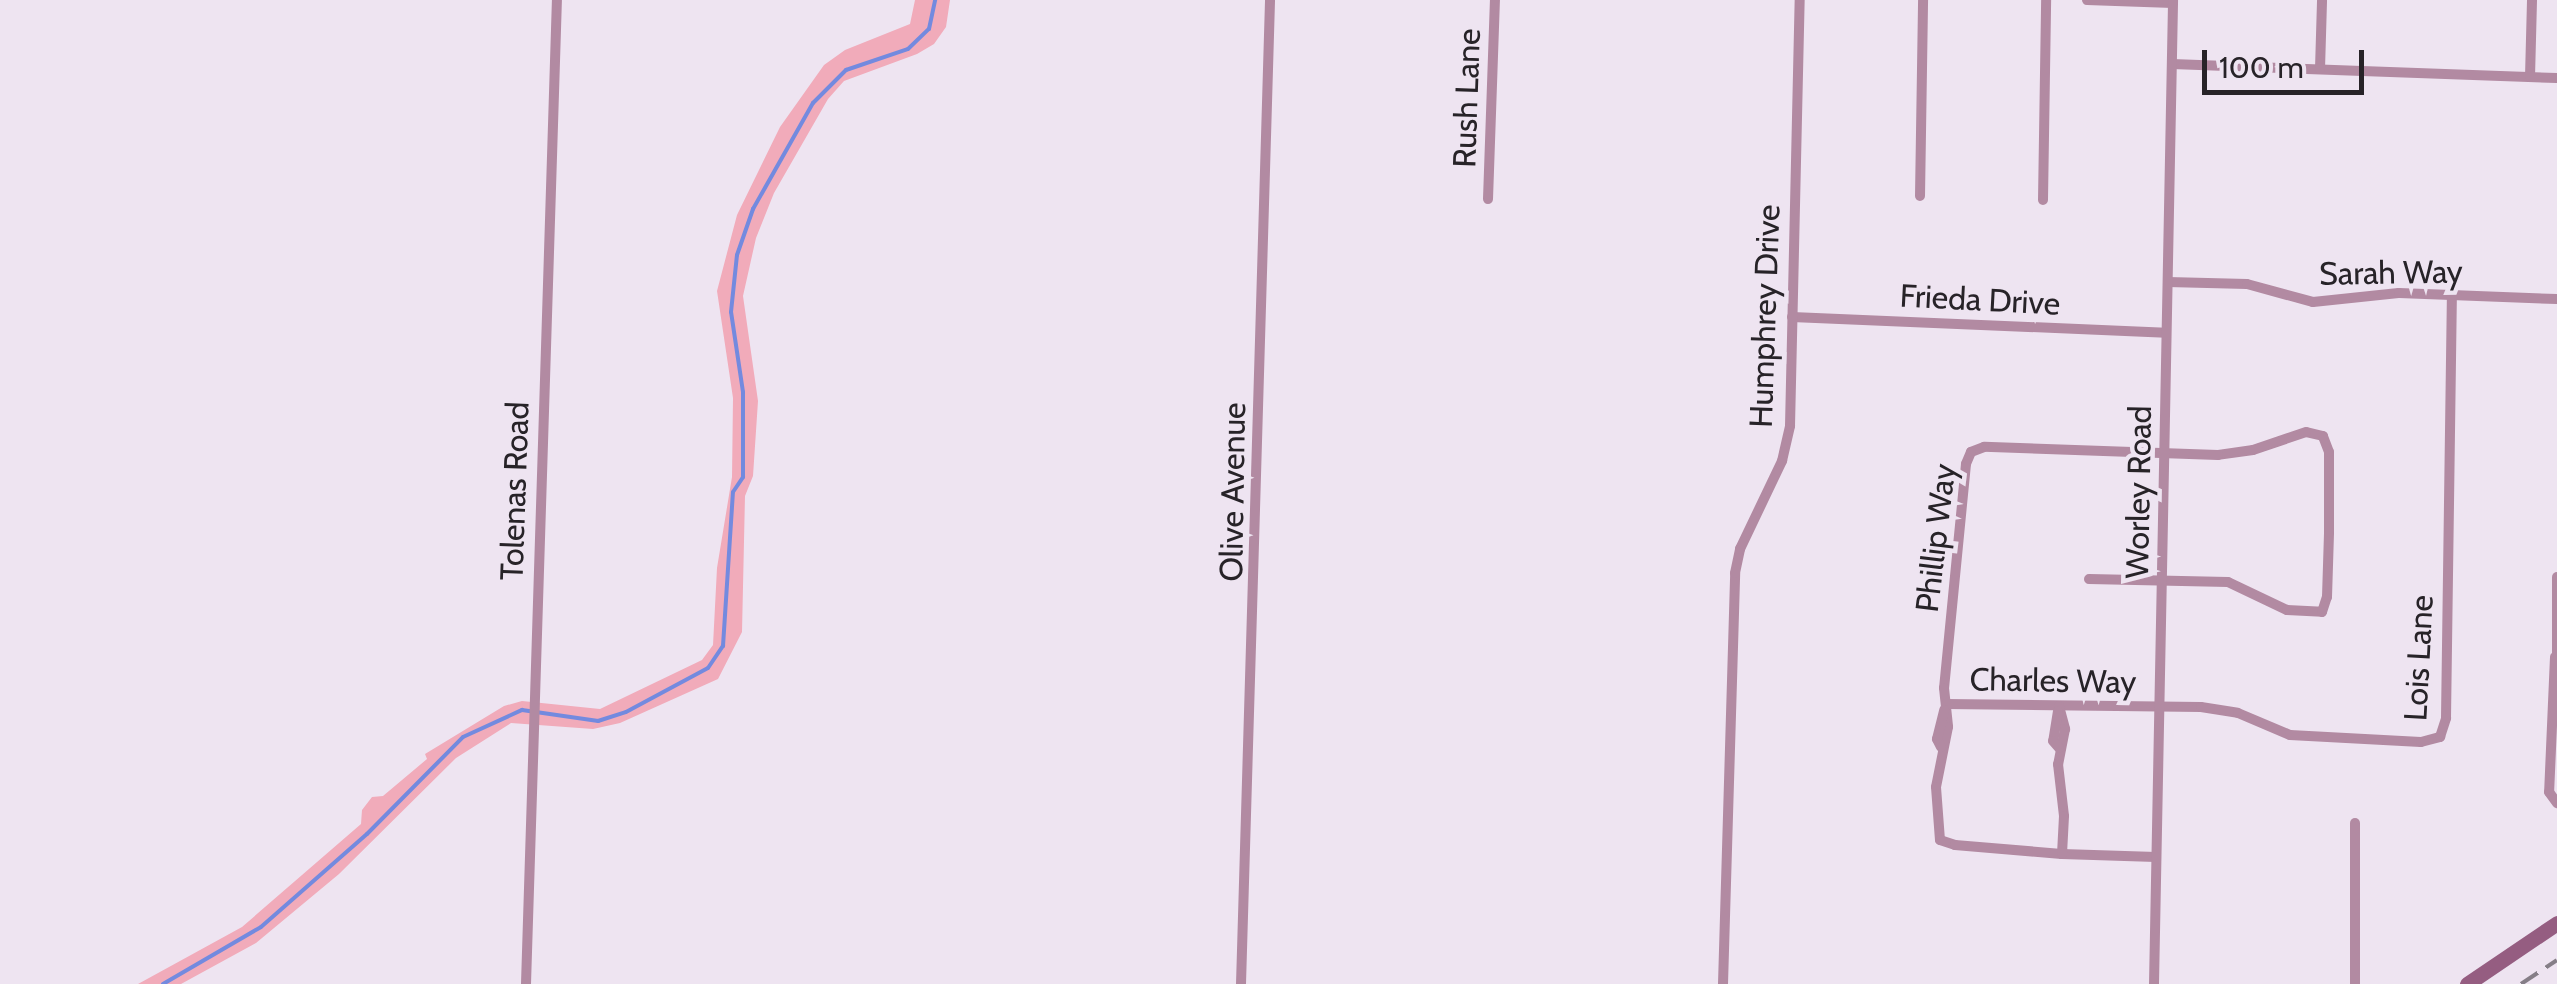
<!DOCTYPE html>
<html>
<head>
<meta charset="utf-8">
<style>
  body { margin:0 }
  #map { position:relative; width:2557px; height:984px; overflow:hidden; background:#eee4f1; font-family:Cabin,sans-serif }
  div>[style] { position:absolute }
  .green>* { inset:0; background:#f1abba }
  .stream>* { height:4px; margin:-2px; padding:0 2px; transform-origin:2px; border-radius:2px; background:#738adf }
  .minor>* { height:10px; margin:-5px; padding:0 5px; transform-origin:5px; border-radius:5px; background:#b28aa2 }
  .secondary>* { height:15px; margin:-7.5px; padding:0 7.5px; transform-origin:7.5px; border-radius:7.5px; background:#955d81 }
  .rail>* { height:4px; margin-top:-2px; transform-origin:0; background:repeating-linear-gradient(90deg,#857e87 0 20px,transparent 0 30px) }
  span { translate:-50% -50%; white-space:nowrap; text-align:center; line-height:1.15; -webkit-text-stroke:9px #eee4f1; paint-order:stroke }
  .street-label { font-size:32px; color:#272328 }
  .scale { position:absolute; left:2202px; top:50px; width:162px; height:45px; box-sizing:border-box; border:5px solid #272328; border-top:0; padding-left:12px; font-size:30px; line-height:35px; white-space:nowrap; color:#272328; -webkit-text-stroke:8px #eee4f1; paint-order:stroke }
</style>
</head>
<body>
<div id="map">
  <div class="green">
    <i style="clip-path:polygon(915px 0,950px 0,946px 27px,934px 44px,917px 54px,844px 81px,828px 99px,774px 193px,756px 238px,743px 296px,758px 401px,753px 476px,745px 496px,742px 632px,718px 679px,620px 723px,593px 729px,511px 723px,456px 758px,339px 874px,256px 943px,181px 984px,138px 984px,242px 927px,361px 824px,362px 810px,372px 797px,383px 796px,427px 759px,425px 754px,504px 706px,522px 701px,600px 709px,702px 660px,713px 645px,717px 568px,732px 477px,733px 398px,717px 291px,737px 215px,780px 127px,824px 65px,845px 50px,910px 24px)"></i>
  </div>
  <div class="stream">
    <i style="left:163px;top:984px;width:113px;rotate:-30.2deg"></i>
    <i style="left:261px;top:927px;width:141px;rotate:-41.3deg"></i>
    <i style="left:367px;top:834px;width:136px;rotate:-45.3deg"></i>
    <i style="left:463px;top:737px;width:65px;rotate:-24.6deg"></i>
    <i style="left:522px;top:710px;width:77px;rotate:8.2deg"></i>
    <i style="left:598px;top:721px;width:29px;rotate:-18deg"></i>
    <i style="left:626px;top:712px;width:93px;rotate:-28.2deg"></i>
    <i style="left:708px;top:668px;width:27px;rotate:-56deg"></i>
    <i style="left:723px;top:646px;width:154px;rotate:-86.3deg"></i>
    <i style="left:733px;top:492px;width:18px;rotate:-56deg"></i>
    <i style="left:743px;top:477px;width:85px;rotate:-90deg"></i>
    <i style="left:743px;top:392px;width:81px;rotate:-98.5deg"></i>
    <i style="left:731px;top:312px;width:57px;rotate:-84deg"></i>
    <i style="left:737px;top:255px;width:49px;rotate:-70.8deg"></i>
    <i style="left:753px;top:209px;width:122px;rotate:-60.5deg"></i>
    <i style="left:813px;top:103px;width:47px;rotate:-45deg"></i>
    <i style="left:846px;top:70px;width:65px;rotate:-18.7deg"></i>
    <i style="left:908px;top:49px;width:29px;rotate:-44deg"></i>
    <i style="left:929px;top:29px;width:30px;rotate:-78deg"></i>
  </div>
  <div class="minor">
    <i style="left:2087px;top:0;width:86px;rotate:2deg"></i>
    <i style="left:2172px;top:64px;width:385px;rotate:2.1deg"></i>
    <i style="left:2320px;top:69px;width:69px;rotate:-88.3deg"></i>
    <i style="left:2530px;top:77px;width:77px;rotate:-88.5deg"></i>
    <i style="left:1920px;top:196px;width:196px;rotate:-89.1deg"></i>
    <i style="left:1488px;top:199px;width:199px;rotate:-88deg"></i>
    <i style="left:2043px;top:200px;width:200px;rotate:-89.1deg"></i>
    <i style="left:2168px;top:282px;width:79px;rotate:1.5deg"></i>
    <i style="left:2247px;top:284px;width:68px;rotate:15.3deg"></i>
    <i style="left:2313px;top:302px;width:86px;rotate:-6deg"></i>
    <i style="left:2399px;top:293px;width:158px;rotate:2.2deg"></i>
    <i style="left:1792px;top:317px;width:374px;rotate:2.4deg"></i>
    <i style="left:2557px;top:577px;width:80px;rotate:90deg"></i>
    <i style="left:2089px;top:579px;width:139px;rotate:1.2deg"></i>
    <i style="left:2228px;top:582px;width:65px;rotate:25.4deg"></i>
    <i style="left:2287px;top:610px;width:35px;rotate:3deg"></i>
    <i style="left:2322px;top:612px;width:16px;rotate:-72deg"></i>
    <i style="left:2327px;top:597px;width:65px;rotate:-88.2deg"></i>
    <i style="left:2329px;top:532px;width:80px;rotate:-90deg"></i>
    <i style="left:2329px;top:452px;width:17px;rotate:-111deg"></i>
    <i style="left:2323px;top:436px;width:17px;rotate:-167deg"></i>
    <i style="left:2306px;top:432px;width:56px;rotate:161.2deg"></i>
    <i style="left:2253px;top:450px;width:35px;rotate:172deg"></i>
    <i style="left:2218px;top:455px;width:234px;rotate:-178deg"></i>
    <i style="left:1984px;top:447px;width:14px;rotate:159deg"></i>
    <i style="left:1971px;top:452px;width:13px;rotate:113deg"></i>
    <i style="left:1966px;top:464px;width:225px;rotate:95.6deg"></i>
    <i style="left:1944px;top:688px;width:39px;rotate:84deg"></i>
    <i style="left:1948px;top:727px;width:61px;rotate:101.3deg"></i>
    <i style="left:1936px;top:787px;width:53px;rotate:85.7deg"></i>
    <i style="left:1940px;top:840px;width:16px;rotate:18deg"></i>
    <i style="left:1955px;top:845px;width:107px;rotate:4.8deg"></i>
    <i style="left:2062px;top:854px;width:94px;rotate:1.8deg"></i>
    <i style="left:2555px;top:657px;width:135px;rotate:92.5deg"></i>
    <i style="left:2549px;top:792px;width:14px;rotate:54deg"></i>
    <i style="left:1946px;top:704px;width:255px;rotate:0.7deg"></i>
    <i style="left:2201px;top:707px;width:37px;rotate:9deg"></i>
    <i style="left:2238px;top:713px;width:56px;rotate:22.9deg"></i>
    <i style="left:2290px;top:735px;width:131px;rotate:3.1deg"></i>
    <i style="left:2421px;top:742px;width:20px;rotate:-15deg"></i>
    <i style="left:2440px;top:737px;width:20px;rotate:-72deg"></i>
    <i style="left:2446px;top:718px;width:423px;rotate:-89.2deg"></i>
    <i style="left:2059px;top:706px;width:24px;rotate:75deg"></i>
    <i style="left:2065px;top:729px;width:36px;rotate:101deg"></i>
    <i style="left:2058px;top:764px;width:52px;rotate:83.4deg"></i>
    <i style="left:2064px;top:816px;width:38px;rotate:93deg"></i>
    <i style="left:2058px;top:711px;width:30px;rotate:99deg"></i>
    <i style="left:2053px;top:741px;width:9px;rotate:49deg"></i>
    <i style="left:1941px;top:747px;width:9px;rotate:-117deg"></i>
    <i style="left:1937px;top:739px;width:30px;rotate:-76deg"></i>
    <i style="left:2355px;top:823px;width:161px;rotate:90deg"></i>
    <i style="left:526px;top:984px;width:984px;rotate:-88.2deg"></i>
    <i style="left:1241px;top:984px;width:984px;rotate:-88.31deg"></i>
    <i style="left:1723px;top:984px;width:411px;rotate:-88.3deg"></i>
    <i style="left:1735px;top:573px;width:25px;rotate:-78deg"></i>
    <i style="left:1740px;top:549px;width:98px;rotate:-64.5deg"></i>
    <i style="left:1782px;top:461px;width:36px;rotate:-77deg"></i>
    <i style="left:1790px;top:426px;width:426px;rotate:-88.7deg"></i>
    <i style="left:2154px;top:984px;width:984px;rotate:-88.89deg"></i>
  </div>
  <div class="secondary">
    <i style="left:2467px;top:984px;width:109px;rotate:-34.1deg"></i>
  </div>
  <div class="rail">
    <i style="left:2521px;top:984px;width:43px;rotate:-33.7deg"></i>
  </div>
  <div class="street-label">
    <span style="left:1467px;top:98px;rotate:-88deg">Rush Lane</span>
    <span style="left:2391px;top:273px;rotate:-1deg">Sarah Way</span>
    <span style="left:1980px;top:300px;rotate:3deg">Frieda Drive</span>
    <span style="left:1765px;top:316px;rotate:-88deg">Humphrey Drive</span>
    <span style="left:515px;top:491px;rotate:-88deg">Tolenas Road</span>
    <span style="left:1233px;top:492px;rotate:-89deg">Olive Avenue</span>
    <span style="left:2139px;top:492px;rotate:-89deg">Worley Road</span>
    <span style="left:1936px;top:538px;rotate:-83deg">Phillip Way</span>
    <span style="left:2419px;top:658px;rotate:-87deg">Lois Lane</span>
    <span style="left:2053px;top:681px;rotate:1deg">Charles Way</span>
  </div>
  <div class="scale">100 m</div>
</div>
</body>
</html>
